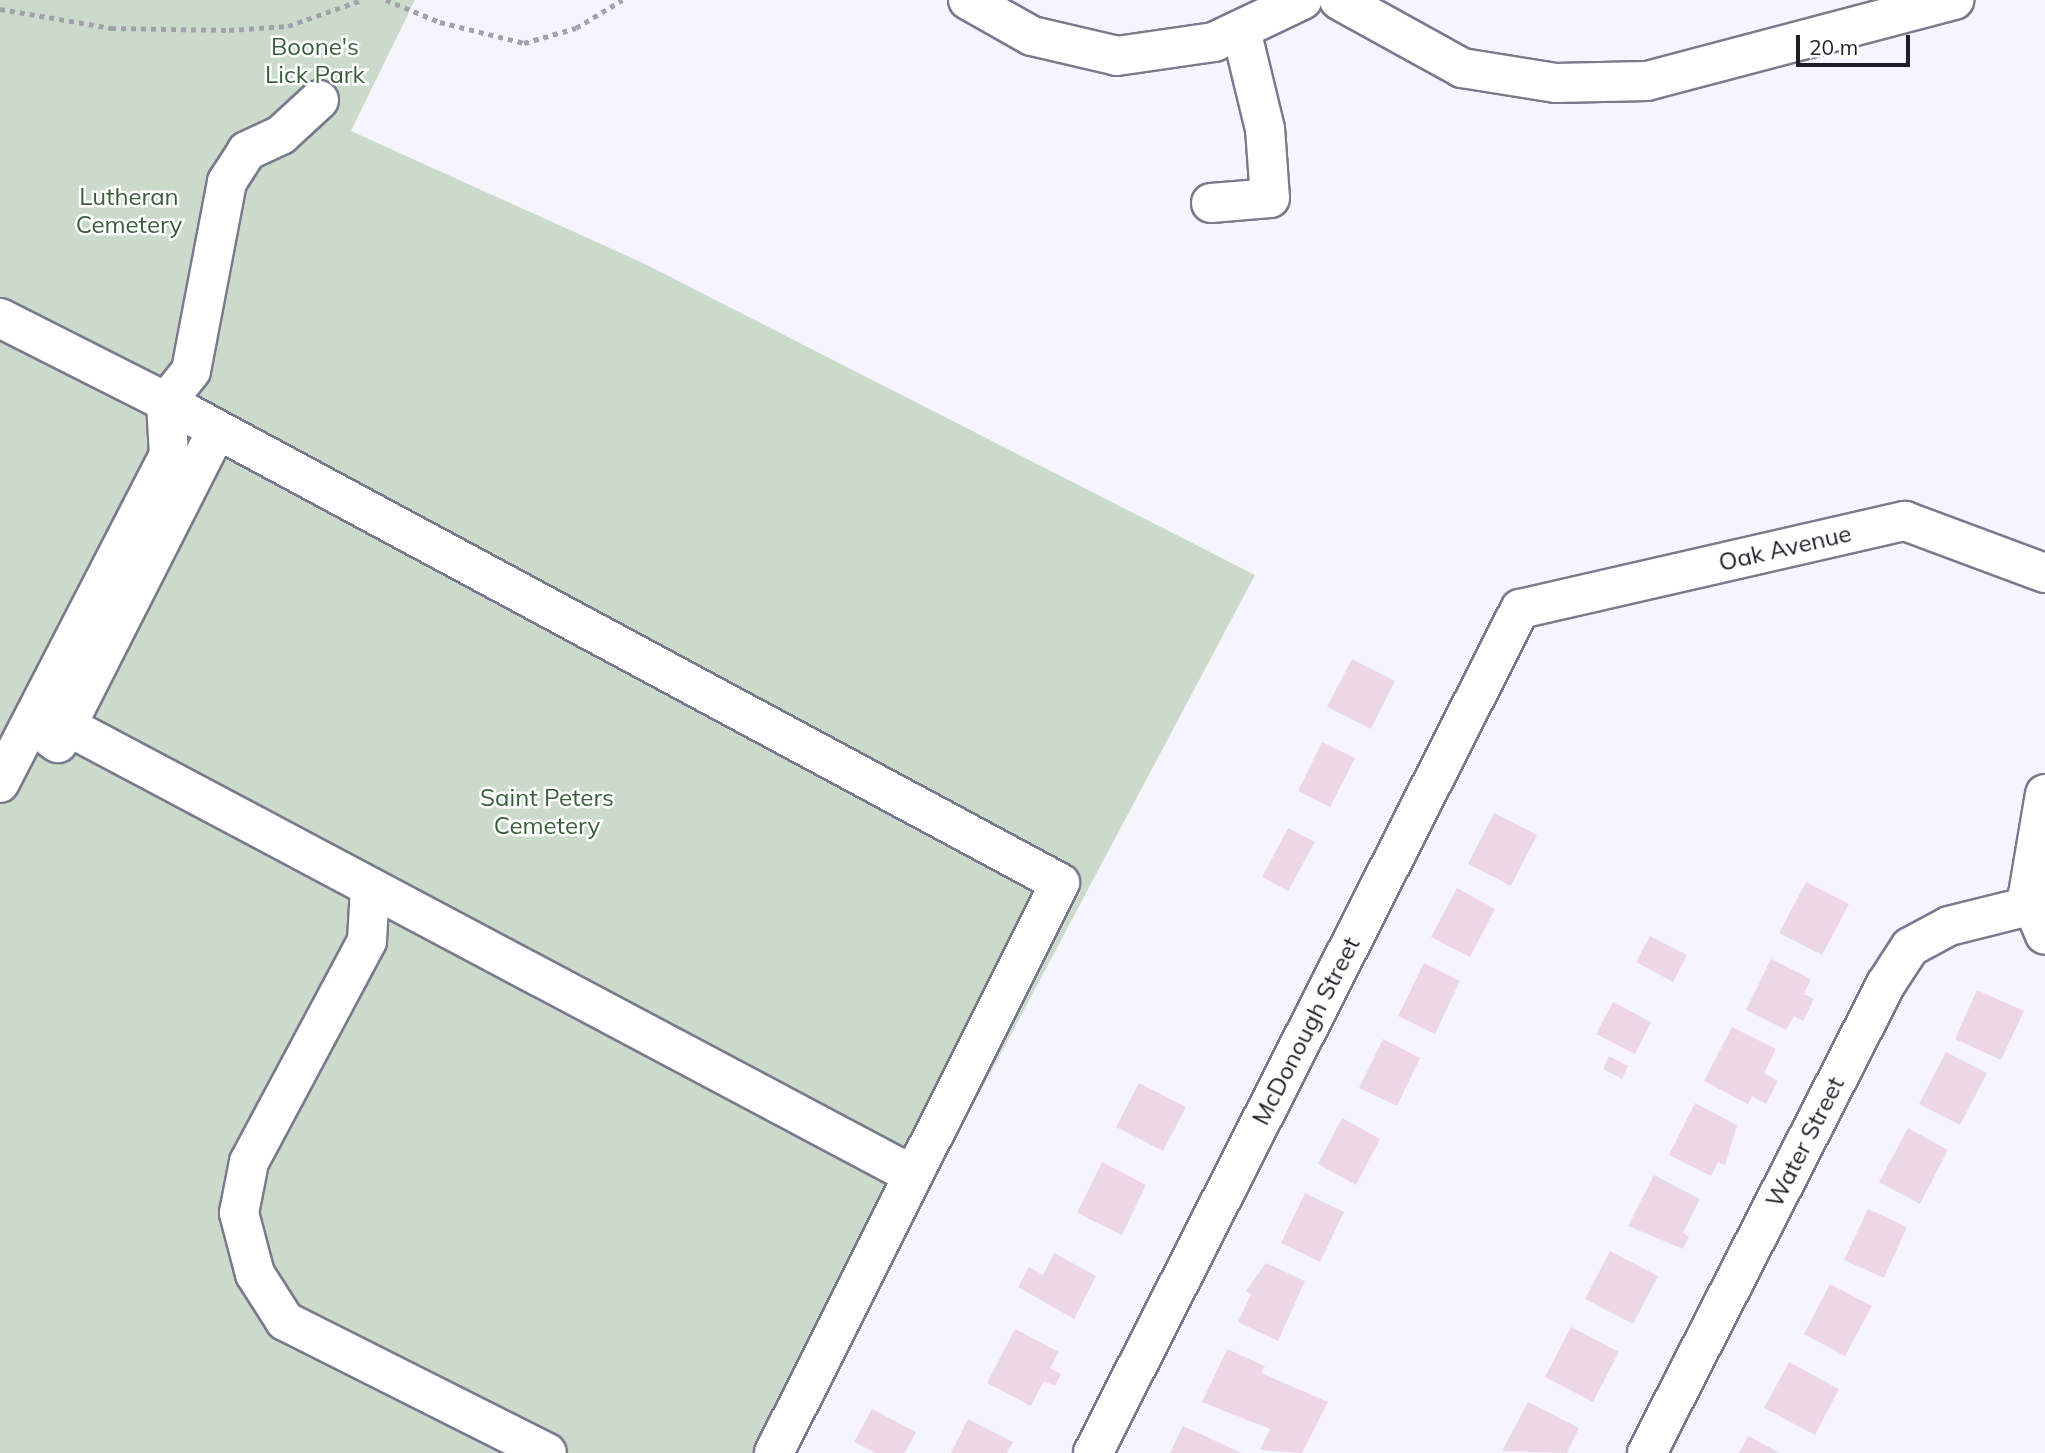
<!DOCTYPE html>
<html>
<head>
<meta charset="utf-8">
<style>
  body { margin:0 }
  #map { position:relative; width:2045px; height:1453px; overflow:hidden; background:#f6f5ff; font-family:Mulish,sans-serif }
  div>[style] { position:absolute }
  .green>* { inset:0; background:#cbdbcb }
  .building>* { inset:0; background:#edd7e6 }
  .path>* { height:4.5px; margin-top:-2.25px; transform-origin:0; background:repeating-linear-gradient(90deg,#a3a2ac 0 5px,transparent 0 10px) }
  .roads { filter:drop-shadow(2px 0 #7b798d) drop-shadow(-2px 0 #7b798d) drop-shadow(0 2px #7b798d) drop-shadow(0 -2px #7b798d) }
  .minor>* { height:38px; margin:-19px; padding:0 19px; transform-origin:19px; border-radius:19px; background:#fff }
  span { translate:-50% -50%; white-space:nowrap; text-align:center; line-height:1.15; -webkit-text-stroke:5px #fff; paint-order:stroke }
  .park-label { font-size:24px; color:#385e3a }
  .street-label { font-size:24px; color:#1f1e26 }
  .scale { position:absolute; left:1796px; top:35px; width:114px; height:32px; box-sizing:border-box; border:4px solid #1f1e26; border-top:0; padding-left:9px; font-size:21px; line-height:24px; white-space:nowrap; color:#1f1e26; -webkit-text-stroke:5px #fff; paint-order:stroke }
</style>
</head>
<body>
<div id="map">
  <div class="green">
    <i style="clip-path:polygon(0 0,415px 0,351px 131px,643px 263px,1255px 575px,915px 1215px,885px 1200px,757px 1453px,0 1453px)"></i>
  </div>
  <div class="building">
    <i style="clip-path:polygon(1352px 659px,1395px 681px,1371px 729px,1327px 707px)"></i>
    <i style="clip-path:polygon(1322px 742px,1355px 758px,1330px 807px,1298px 791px)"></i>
    <i style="clip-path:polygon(1494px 813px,1537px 835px,1511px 886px,1468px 864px)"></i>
    <i style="clip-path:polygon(1288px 828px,1315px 842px,1288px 891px,1262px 877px)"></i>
    <i style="clip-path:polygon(1806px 882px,1849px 904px,1822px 955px,1779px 933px)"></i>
    <i style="clip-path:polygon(1457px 888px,1495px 909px,1470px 957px,1431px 937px)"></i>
    <i style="clip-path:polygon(1650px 936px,1687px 955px,1673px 982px,1636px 962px)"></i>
    <i style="clip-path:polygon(1771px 959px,1811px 979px,1804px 994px,1814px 999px,1803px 1021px,1794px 1016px,1786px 1030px,1746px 1010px)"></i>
    <i style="clip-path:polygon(1424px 963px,1460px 981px,1435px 1034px,1398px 1016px)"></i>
    <i style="clip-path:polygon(1977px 990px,2024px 1011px,2001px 1060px,1955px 1039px)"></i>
    <i style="clip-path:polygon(1613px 1002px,1651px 1022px,1635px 1054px,1596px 1034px)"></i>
    <i style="clip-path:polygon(1732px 1027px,1776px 1049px,1764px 1073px,1778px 1081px,1766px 1104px,1752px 1096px,1748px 1104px,1704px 1081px)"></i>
    <i style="clip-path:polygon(1383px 1039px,1420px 1058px,1397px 1106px,1359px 1088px)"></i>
    <i style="clip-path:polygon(1946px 1052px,1987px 1073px,1960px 1125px,1919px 1104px)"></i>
    <i style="clip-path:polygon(1609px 1056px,1628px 1066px,1622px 1079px,1603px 1069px)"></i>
    <i style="clip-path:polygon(1139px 1083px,1186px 1107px,1163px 1151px,1116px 1127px)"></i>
    <i style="clip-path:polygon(1695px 1103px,1737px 1125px,1725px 1165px,1718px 1162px,1711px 1176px,1669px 1155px)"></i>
    <i style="clip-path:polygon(1342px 1118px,1380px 1139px,1356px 1185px,1318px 1164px)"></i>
    <i style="clip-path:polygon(1908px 1128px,1948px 1150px,1920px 1204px,1879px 1182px)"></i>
    <i style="clip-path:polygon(1102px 1162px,1146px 1185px,1122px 1235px,1077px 1213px)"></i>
    <i style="clip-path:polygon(1654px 1175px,1700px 1199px,1683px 1233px,1689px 1237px,1683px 1249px,1628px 1226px)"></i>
    <i style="clip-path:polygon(1305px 1193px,1344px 1212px,1320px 1262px,1281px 1243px)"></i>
    <i style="clip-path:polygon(1868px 1209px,1907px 1227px,1884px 1278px,1844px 1260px)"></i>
    <i style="clip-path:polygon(1610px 1251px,1658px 1276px,1633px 1324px,1585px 1299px)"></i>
    <i style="clip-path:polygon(1054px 1253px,1096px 1276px,1074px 1319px,1018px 1287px,1029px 1267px,1043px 1275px)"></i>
    <i style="clip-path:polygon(1266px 1263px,1305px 1281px,1278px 1341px,1238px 1322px,1251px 1294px,1246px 1291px)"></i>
    <i style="clip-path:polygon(1830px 1284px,1872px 1306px,1845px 1356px,1804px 1334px)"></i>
    <i style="clip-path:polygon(1571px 1327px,1619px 1352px,1593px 1402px,1545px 1377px)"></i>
    <i style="clip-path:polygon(1015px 1329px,1059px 1352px,1050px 1368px,1061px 1374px,1055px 1386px,1044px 1381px,1031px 1406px,987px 1383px)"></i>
    <i style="clip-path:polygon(1227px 1349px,1265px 1366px,1261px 1373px,1328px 1402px,1302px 1453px,1260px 1450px,1270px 1429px,1202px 1402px)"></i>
    <i style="clip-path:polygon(1789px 1362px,1839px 1389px,1815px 1435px,1764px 1408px)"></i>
    <i style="clip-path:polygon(1528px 1402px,1579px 1428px,1567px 1453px,1502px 1451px)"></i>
    <i style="clip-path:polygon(872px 1409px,916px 1432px,905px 1453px,876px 1453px,854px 1442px)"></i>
    <i style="clip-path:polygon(968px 1419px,1013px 1442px,1007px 1453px,951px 1453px)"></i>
    <i style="clip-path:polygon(1183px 1426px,1242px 1453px,1170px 1453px)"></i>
    <i style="clip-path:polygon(1748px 1436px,1780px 1453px,1739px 1453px)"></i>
  </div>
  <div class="path">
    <i style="left:386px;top:0;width:58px;rotate:22.2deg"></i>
    <i style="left:440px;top:22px;width:87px;rotate:14deg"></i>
    <i style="left:524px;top:43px;width:54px;rotate:-16.1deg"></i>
    <i style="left:576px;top:28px;width:54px;rotate:-31.3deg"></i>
    <i style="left:0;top:9px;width:113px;rotate:9.7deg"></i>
    <i style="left:111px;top:28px;width:118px;rotate:1deg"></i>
    <i style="left:229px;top:30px;width:59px;rotate:-3.9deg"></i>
    <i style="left:288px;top:26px;width:78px;rotate:-19.4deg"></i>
  </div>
  <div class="roads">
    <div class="minor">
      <i style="left:968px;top:0;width:73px;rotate:29.4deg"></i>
      <i style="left:1032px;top:36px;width:87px;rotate:13.2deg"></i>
      <i style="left:1117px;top:56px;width:98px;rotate:-8.2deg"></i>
      <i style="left:1214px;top:42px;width:98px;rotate:-25.5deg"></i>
      <i style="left:1339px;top:0;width:141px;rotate:28.9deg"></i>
      <i style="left:1462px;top:68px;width:95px;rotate:9.1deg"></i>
      <i style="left:1556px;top:83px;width:91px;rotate:-1.3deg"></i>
      <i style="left:1647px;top:81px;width:318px;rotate:-14.8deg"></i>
      <i style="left:319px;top:100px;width:52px;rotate:137.4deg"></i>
      <i style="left:281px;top:135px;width:38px;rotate:155deg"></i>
      <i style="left:247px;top:151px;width:37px;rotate:123deg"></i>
      <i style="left:227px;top:182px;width:192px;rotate:100.8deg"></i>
      <i style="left:191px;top:371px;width:40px;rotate:129deg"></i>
      <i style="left:166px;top:402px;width:1015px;rotate:28.28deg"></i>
      <i style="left:1060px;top:883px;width:638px;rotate:116.65deg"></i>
      <i style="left:1211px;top:203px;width:59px;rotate:-4.8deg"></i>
      <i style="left:1270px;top:198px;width:69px;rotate:-94.1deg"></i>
      <i style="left:1265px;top:129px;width:102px;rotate:-103.6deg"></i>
      <i style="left:0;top:318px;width:186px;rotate:26.8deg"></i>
      <i style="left:166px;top:402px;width:53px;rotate:86.8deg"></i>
      <i style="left:169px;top:455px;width:369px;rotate:117.3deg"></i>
      <i style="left:67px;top:726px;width:958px;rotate:27.96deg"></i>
      <i style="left:52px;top:739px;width:7px;rotate:34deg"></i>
      <i style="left:58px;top:743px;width:351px;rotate:-63.1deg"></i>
      <i style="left:2045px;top:794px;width:101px;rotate:99.6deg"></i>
      <i style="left:2028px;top:894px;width:44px;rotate:67.5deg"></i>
      <i style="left:370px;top:887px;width:54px;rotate:93.2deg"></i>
      <i style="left:367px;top:941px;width:251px;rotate:118.1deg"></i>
      <i style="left:249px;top:1162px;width:52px;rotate:101.1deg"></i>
      <i style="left:239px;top:1213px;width:63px;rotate:75.3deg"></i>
      <i style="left:255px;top:1274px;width:56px;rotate:57.4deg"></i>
      <i style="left:285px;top:1321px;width:293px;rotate:26.7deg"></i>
      <i style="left:1093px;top:1453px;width:946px;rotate:-63.16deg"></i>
      <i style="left:1520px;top:609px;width:395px;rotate:-12.9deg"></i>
      <i style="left:1905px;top:521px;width:149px;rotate:20.4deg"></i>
      <i style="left:1647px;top:1453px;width:526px;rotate:-63deg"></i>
      <i style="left:1886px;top:984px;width:44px;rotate:-57deg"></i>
      <i style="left:1910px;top:947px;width:44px;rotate:-28.3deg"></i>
      <i style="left:1949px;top:926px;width:82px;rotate:-14deg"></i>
    </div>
  </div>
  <div class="park-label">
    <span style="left:315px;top:61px">Boone's<br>Lick Park</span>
    <span style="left:129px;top:211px">Lutheran<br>Cemetery</span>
    <span style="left:547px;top:812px">Saint Peters<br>Cemetery</span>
  </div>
  <div class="street-label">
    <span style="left:1785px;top:548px;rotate:-13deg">Oak Avenue</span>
    <span style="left:1306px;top:1031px;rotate:-63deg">McDonough Street</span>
    <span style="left:1805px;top:1142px;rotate:-63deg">Water Street</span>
  </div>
  <div class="scale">20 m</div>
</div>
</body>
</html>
